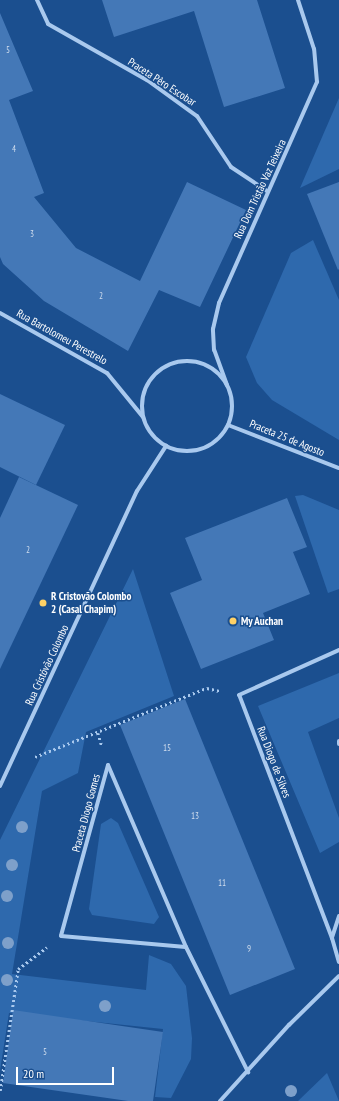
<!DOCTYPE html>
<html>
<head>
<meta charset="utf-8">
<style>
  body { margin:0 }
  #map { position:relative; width:339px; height:1101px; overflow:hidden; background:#1b4f8f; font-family:"PT Sans Narrow",sans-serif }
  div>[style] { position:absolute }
  .green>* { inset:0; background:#2e69ad }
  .building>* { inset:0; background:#4478b7 }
  .path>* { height:2.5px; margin-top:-1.25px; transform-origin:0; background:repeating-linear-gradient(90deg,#a9c9ee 0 2px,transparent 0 5px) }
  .street>* { height:4px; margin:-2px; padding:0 2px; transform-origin:2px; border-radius:2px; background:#a9c9ee }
  .street>.ring { margin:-2px; padding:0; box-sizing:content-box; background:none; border:4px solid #a9c9ee; border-radius:50% }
  .trees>* { width:12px; height:12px; margin:-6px; border-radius:50%; background:#7ea0ca }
  .dots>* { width:11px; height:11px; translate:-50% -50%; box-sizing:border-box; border:2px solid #1b4f8f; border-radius:50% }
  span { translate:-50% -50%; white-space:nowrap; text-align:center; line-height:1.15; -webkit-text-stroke:3px #1b4f8f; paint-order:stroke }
  .number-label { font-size:9px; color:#d0dded }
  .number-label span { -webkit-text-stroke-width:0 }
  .street-label { font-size:11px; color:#fff }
  .poi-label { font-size:11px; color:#fff; font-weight:700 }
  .left { translate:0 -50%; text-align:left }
  .scale { position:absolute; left:16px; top:1067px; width:98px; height:18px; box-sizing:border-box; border:2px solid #fff; border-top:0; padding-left:5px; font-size:12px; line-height:14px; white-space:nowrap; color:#fff; -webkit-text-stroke:3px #1b4f8f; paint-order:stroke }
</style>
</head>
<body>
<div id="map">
  <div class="green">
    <i style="clip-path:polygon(339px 98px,339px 169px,300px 188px)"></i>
    <i style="clip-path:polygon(313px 240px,339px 300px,339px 440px,272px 400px,257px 383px,246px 357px,291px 253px)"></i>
    <i style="clip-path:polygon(303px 495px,339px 510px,339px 589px,328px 593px,295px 496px)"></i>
    <i style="clip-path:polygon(133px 569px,174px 696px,86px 732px,78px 773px,42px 791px,12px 974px,146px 990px,149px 955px,171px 964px,186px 986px,192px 1038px,191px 1059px,171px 1098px,155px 1097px,163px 1029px,9px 1013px,0 1071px,0 840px)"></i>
    <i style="clip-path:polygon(339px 673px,339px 718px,308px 732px,339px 818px,339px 842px,320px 853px,258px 706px)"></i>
    <i style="clip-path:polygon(111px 818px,118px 823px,159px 917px,154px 924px,92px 915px,89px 909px,101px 824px)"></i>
    <i style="clip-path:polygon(327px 1073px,339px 1101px,298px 1101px)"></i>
  </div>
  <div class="building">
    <i style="clip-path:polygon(102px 0,257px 0,285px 88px,224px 107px,194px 11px,114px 37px)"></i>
    <i style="clip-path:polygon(0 13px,33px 91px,9px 100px,44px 193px,34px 197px,76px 248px,140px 281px,187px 182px,246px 210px,200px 307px,159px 290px,128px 351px,44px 301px,3px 264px,0 257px)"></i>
    <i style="clip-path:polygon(339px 182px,339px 269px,338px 270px,307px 194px)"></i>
    <i style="clip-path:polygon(0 394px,65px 425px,36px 485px,0 467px)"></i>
    <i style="clip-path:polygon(19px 477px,78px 505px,0 669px,0 518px)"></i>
    <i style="clip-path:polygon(287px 498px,307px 547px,293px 552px,310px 594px,263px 613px,274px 640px,201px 669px,170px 593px,202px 580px,185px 538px)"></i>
    <i style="clip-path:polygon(185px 699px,295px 969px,230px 995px,120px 725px)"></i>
    <i style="clip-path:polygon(13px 1010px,163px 1032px,153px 1101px,128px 1101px,3px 1083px)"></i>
  </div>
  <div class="path">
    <i style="left:98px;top:733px;width:14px;rotate:73deg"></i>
    <i style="left:35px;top:757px;width:185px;rotate:-21.9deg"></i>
    <i style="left:207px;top:688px;width:13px;rotate:13deg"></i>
    <i style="left:0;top:1091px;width:123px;rotate:-81.6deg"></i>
    <i style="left:18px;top:969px;width:36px;rotate:-37deg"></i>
  </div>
  <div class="street">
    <i style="left:37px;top:0;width:26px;rotate:65deg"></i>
    <i style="left:48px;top:24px;width:114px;rotate:29.5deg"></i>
    <i style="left:147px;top:80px;width:62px;rotate:35.8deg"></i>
    <i style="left:197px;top:116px;width:61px;rotate:56.3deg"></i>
    <i style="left:231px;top:167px;width:43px;rotate:33.7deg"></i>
    <i style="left:0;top:313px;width:123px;rotate:29.3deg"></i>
    <i style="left:107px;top:373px;width:57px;rotate:50.7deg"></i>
    <i class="ring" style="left:142px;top:361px;width:86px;height:86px"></i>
    <i style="left:227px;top:385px;width:37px;rotate:-110deg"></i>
    <i style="left:214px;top:350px;width:21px;rotate:-93deg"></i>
    <i style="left:213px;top:329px;width:27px;rotate:-77deg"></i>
    <i style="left:219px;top:303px;width:242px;rotate:-66.1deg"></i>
    <i style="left:317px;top:82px;width:33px;rotate:-95deg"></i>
    <i style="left:314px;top:49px;width:52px;rotate:-108.1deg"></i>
    <i style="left:228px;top:425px;width:119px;rotate:21.2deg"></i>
    <i style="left:339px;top:741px;width:3px;rotate:90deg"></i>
    <i style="left:108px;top:765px;width:198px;rotate:66.8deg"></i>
    <i style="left:186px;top:947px;width:140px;rotate:63.6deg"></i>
    <i style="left:108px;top:765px;width:177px;rotate:105.4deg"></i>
    <i style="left:61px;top:936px;width:125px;rotate:5deg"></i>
    <i style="left:0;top:786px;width:325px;rotate:-65.1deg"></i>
    <i style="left:137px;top:491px;width:54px;rotate:-57.2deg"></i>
    <i style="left:339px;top:916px;width:23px;rotate:108deg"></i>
    <i style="left:332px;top:938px;width:25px;rotate:74deg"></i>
    <i style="left:332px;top:938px;width:260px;rotate:-110.9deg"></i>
    <i style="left:239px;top:695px;width:110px;rotate:-24.2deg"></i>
    <i style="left:220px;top:1101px;width:103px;rotate:-47.8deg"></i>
    <i style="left:289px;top:1025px;width:70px;rotate:-44.4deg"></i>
  </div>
  <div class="trees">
    <i style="left:22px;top:827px"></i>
    <i style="left:12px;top:865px"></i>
    <i style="left:7px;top:896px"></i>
    <i style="left:8px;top:943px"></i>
    <i style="left:7px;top:980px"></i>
    <i style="left:105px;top:1006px"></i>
    <i style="left:291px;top:1091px"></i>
  </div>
  <div class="dots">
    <i style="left:43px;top:603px;background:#ffd166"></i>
    <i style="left:233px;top:621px;background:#ffd166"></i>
  </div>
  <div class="number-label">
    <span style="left:8px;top:50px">5</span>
    <span style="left:14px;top:149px">4</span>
    <span style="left:32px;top:234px">3</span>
    <span style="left:101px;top:296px">2</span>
    <span style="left:28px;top:550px">2</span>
    <span style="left:167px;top:748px">15</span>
    <span style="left:195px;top:816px">13</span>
    <span style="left:222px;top:883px">11</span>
    <span style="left:249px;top:949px">9</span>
    <span style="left:45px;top:1052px">5</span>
  </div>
  <div class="street-label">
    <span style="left:162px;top:82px;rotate:33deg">Praceta Pêro Escobar</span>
    <span style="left:260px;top:189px;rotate:-65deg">Rua Dom Tristão Vaz Teixeira</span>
    <span style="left:62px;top:337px;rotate:29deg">Rua Bartolomeu Perestrelo</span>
    <span style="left:287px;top:438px;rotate:22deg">Praceta 25 de Agosto</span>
    <span style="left:47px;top:665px;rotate:-65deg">Rua Cristóvão Colombo</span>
    <span style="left:274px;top:762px;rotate:69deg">Rua Diogo de Silves</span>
    <span style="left:86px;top:813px;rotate:-75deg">Praceta Diogo Gomes</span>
  </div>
  <div class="poi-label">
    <span class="left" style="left:51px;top:603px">R Cristovão Colombo<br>2 (Casal Chapim)</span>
    <span class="left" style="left:241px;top:621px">My Auchan</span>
  </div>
  <div class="scale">20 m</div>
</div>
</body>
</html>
